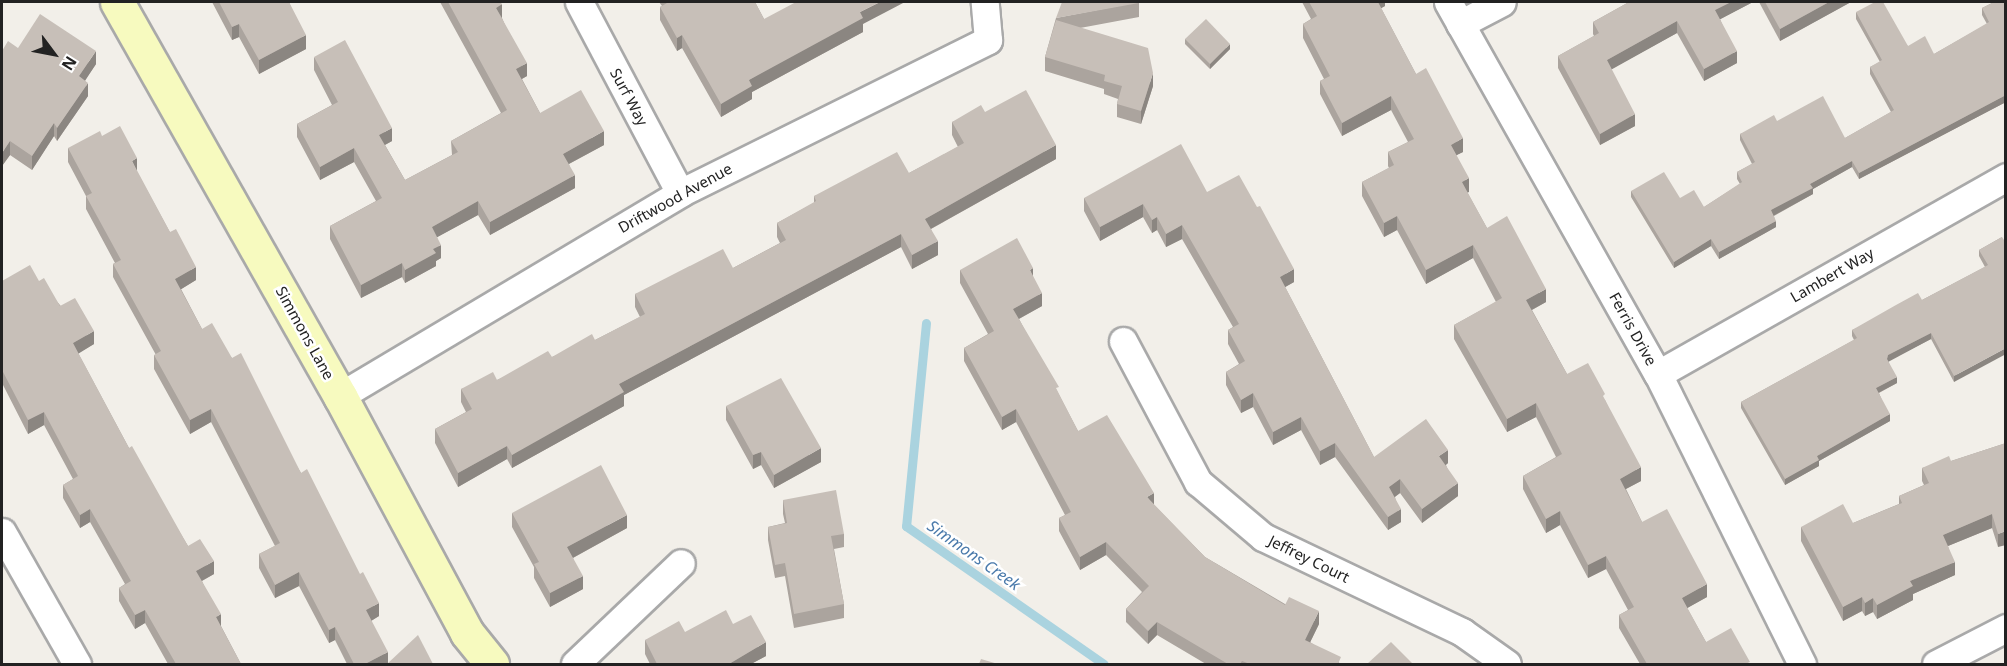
<!DOCTYPE html>
<html>
<head>
<meta charset="utf-8">
<style>
  body { margin:0 }
  #map { position:relative; width:2007px; height:666px; overflow:hidden; background:#f2efe9; font-family:"Noto Sans",sans-serif }
  div>[style] { position:absolute }
  .stream>* { height:9px; margin:-4.5px; padding:0 4.5px; transform-origin:4.5px; border-radius:4.5px; background:#aad3df }
  .roads { filter:drop-shadow(2px 0 #a9a9a9) drop-shadow(-2px 0 #a9a9a9) drop-shadow(0 2px #a9a9a9) drop-shadow(0 -2px #a9a9a9) }
  .street>* { height:27px; margin:-13.5px; padding:0 13.5px; transform-origin:13.5px; border-radius:13.5px; background:#fff }
  .secondary>* { height:33px; margin:-16.5px; padding:0 16.5px; transform-origin:16.5px; border-radius:16.5px; background:#f7fabf }
  .wall>* { inset:0; background:#aba49e }
  .shaded-wall>* { inset:0; background:#8b8681 }
  .building>* { inset:0; background:#c7bfb8 }
  span { translate:-50% -50%; white-space:nowrap; text-align:center; line-height:1.15; -webkit-text-stroke:5px #fff; paint-order:stroke }
  .street-label { font-size:15px; color:#222 }
  .water-label { font-size:16px; color:#4a7aab; font-style:italic }
  .frame { position:absolute; inset:0; border:3px solid #222; pointer-events:none }
  .north { position:absolute; left:24px; top:24px; width:60px; height:60px; -webkit-text-stroke:4px #fff; paint-order:stroke; rotate:122deg; font-size:16px; font-weight:700; line-height:24px; text-align:center; color:#222 }
  .north::after { content:''; display:block; margin:auto; width:21px; height:27px; background:#222; clip-path:polygon(50% 0,100% 100%,50% 72%,0 100%) }
</style>
</head>
<body>
<div id="map">
  <div class="stream">
    <i style="left:926px;top:323px;width:204px;rotate:95.6deg"></i>
    <i style="left:906px;top:526px;width:241px;rotate:34.9deg"></i>
  </div>
  <div class="roads">
    <div class="street">
      <i style="left:579px;top:2px;width:216px;rotate:62.1deg"></i>
      <i style="left:1448px;top:2px;width:427px;rotate:60.6deg"></i>
      <i style="left:1658px;top:374px;width:324px;rotate:63.6deg"></i>
      <i style="left:1460px;top:24px;width:47px;rotate:-27.6deg"></i>
      <i style="left:1123px;top:341px;width:160px;rotate:62deg"></i>
      <i style="left:1198px;top:482px;width:85px;rotate:40.2deg"></i>
      <i style="left:1263px;top:537px;width:221px;rotate:25.5deg"></i>
      <i style="left:1462px;top:632px;width:55px;rotate:35.4deg"></i>
      <i style="left:1658px;top:374px;width:400px;rotate:-29.5deg"></i>
      <i style="left:340px;top:396px;width:396px;rotate:-30.8deg"></i>
      <i style="left:680px;top:193px;width:344px;rotate:-26.4deg"></i>
      <i style="left:988px;top:40px;width:38px;rotate:-95deg"></i>
      <i style="left:2px;top:532px;width:152px;rotate:60.4deg"></i>
      <i style="left:575px;top:664px;width:146px;rotate:-43.6deg"></i>
      <i style="left:1936px;top:664px;width:79px;rotate:-27.2deg"></i>
    </div>
    <div class="secondary">
      <i style="left:117px;top:2px;width:453px;rotate:60.5deg"></i>
      <i style="left:340px;top:396px;width:269px;rotate:61.8deg"></i>
      <i style="left:467px;top:633px;width:40px;rotate:51deg"></i>
    </div>
  </div>
  <div class="wall">
    <i style="clip-path:polygon(212px 2px,289px 2px,306px 49px,259px 74px,239px 37px,232px 40px)"></i>
    <i style="clip-path:polygon(440px 2px,500px 2px,502px 18px,527px 76px,522px 79px,540px 113px,604px 145px,569px 164px,575px 188px,490px 235px,478px 215px,437px 237px,441px 258px,436px 261px,436px 266px,405px 283px,402px 277px,361px 298px,330px 239px,330px 226px,376px 201px,354px 162px,320px 180px,297px 137px,297px 124px,332px 105px,314px 70px,314px 57px,392px 141px,385px 145px,405px 180px,452px 155px,451px 141px,501px 113px)"></i>
    <i style="clip-path:polygon(659px 2px,755px 2px,764px 19px,863px 24px,863px 32px,752px 92px,752px 99px,721px 117px,682px 48px,677px 51px,660px 20px,660px 7px,662px 6px)"></i>
    <i style="clip-path:polygon(1139px 2px,1139px 17px,1080px 28px,1153px 86px,1141px 124px,1117px 117px,1117px 104px,1118px 99px,1104px 94px,1104px 89px,1045px 71px,1045px 57px,1056px 18px)"></i>
    <i style="clip-path:polygon(1302px 2px,1385px 2px,1385px 6px,1381px 8px,1416px 74px,1463px 152px,1456px 155px,1469px 192px,1467px 192px,1487px 228px,1546px 302px,1532px 310px,1567px 374px,1605px 400px,1641px 481px,1626px 489px,1642px 522px,1707px 597px,1687px 608px,1706px 642px,1750px 664px,1640px 664px,1619px 628px,1619px 615px,1628px 610px,1606px 569px,1588px 578px,1560px 525px,1546px 533px,1523px 489px,1523px 476px,1556px 457px,1536px 417px,1507px 432px,1454px 339px,1454px 325px,1496px 302px,1473px 258px,1426px 284px,1397px 230px,1384px 237px,1362px 196px,1362px 182px,1389px 168px,1388px 166px,1388px 152px,1408px 142px,1391px 110px,1342px 136px,1320px 94px,1320px 81px,1324px 79px,1303px 38px,1303px 24px,1311px 19px)"></i>
    <i style="clip-path:polygon(1629px 2px,1753px 2px,1720px 19px,1737px 63px,1704px 81px,1677px 33px,1611px 69px,1635px 126px,1600px 145px,1558px 68px,1558px 56px,1594px 36px,1593px 34px,1593px 22px)"></i>
    <i style="clip-path:polygon(1759px 2px,1851px 2px,1780px 41px)"></i>
    <i style="clip-path:polygon(1994px 2px,2006px 102px,1859px 179px,1852px 167px,1813px 189px,1813px 194px,1774px 216px,1776px 227px,1719px 259px,1711px 246px,1674px 268px,1631px 197px,1631px 191px,1680px 198px,1704px 207px,1740px 184px,1737px 179px,1737px 172px,1752px 164px,1740px 140px,1740px 134px,1777px 121px,1845px 138px,1891px 112px,1870px 74px,1870px 67px,1880px 62px,1856px 19px,1856px 12px,1908px 46px,1934px 54px,1987px 24px,1982px 15px,1982px 8px)"></i>
    <i style="clip-path:polygon(1185px 39px,1230px 49px,1210px 69px,1185px 44px)"></i>
    <i style="clip-path:polygon(18px 48px,96px 64px,85px 80px,88px 96px,57px 141px,54px 136px,32px 170px,10px 155px,2px 166px)"></i>
    <i style="clip-path:polygon(985px 112px,1056px 159px,931px 229px,938px 255px,912px 269px,901px 247px,624px 395px,624px 406px,512px 468px,507px 459px,458px 487px,435px 443px,435px 429px,466px 412px,461px 402px,461px 389px,497px 380px,552px 357px,595px 340px,640px 317px,635px 307px,635px 294px,733px 268px,780px 243px,777px 237px,777px 223px,814px 203px,814px 196px,909px 173px,958px 147px,952px 135px,952px 122px)"></i>
    <i style="clip-path:polygon(68px 148px,137px 172px,196px 280px,181px 289px,202px 329px,232px 358px,301px 473px,379px 616px,371px 621px,388px 664px,433px 664px,347px 664px,335px 640px,329px 643px,299px 586px,275px 598px,259px 568px,259px 554px,275px 546px,211px 422px,190px 434px,154px 369px,154px 355px,156px 355px,113px 277px,113px 264px,115px 263px,86px 209px,86px 196px,68px 162px)"></i>
    <i style="clip-path:polygon(1207px 192px,1294px 282px,1285px 287px,1374px 457px,1448px 463px,1446px 465px,1458px 496px,1422px 523px,1400px 493px,1395px 497px,1401px 522px,1388px 530px,1335px 457px,1320px 465px,1301px 430px,1273px 445px,1253px 407px,1241px 413px,1226px 385px,1226px 372px,1239px 364px,1228px 344px,1228px 330px,1233px 327px,1182px 239px,1166px 247px,1157px 230px,1152px 233px,1143px 217px,1100px 241px,1084px 211px,1084px 198px)"></i>
    <i style="clip-path:polygon(2002px 237px,1954px 382px,1931px 339px,1888px 361px,1897px 383px,1879px 393px,1890px 421px,1819px 461px,1819px 466px,1785px 485px,1741px 408px,1741px 402px,1854px 340px,1852px 336px,1852px 330px,1922px 300px,1985px 267px,1979px 256px,1979px 250px)"></i>
    <i style="clip-path:polygon(960px 270px,1033px 277px,1042px 306px,1019px 319px,1078px 431px,1154px 505px,1205px 557px,1319px 624px,1310px 642px,1341px 664px,1206px 664px,1157px 635px,1148px 644px,1126px 622px,1126px 609px,1142px 592px,1106px 555px,1080px 570px,1059px 531px,1059px 518px,1065px 515px,1016px 422px,1002px 430px,964px 361px,964px 348px,988px 334px,960px 283px)"></i>
    <i style="clip-path:polygon(2px 281px,39px 281px,94px 344px,78px 353px,129px 448px,188px 546px,214px 574px,202px 581px,221px 626px,241px 664px,168px 664px,145px 623px,135px 629px,119px 601px,119px 588px,125px 584px,90px 522px,80px 528px,63px 498px,63px 485px,73px 479px,44px 425px,28px 434px,2px 383px)"></i>
    <i style="clip-path:polygon(726px 406px,821px 462px,774px 488px,761px 465px,753px 469px,726px 420px)"></i>
    <i style="clip-path:polygon(2006px 443px,1998px 547px,1992px 528px,1948px 546px,1955px 575px,1913px 594px,1913px 600px,1877px 619px,1873px 612px,1865px 616px,1862px 611px,1843px 621px,1801px 541px,1801px 527px,1853px 523px,1899px 504px,1899px 496px,1924px 485px,1922px 481px,1922px 468px,1951px 461px)"></i>
    <i style="clip-path:polygon(783px 500px,844px 534px,844px 547px,834px 549px,844px 604px,844px 618px,794px 628px,785px 576px,775px 578px,768px 540px,768px 527px,785px 523px,783px 514px)"></i>
    <i style="clip-path:polygon(512px 513px,627px 528px,573px 558px,583px 589px,550px 607px,534px 578px,534px 567px,512px 527px)"></i>
    <i style="clip-path:polygon(733px 624px,766px 656px,751px 664px,650px 664px,645px 654px,645px 640px)"></i>
  </div>
  <div class="shaded-wall">
    <i style="clip-path:polygon(880px 2px,905px 2px,863px 24px,863px 32px,752px 92px,752px 99px,721px 117px,721px 104px,749px 80px,860px 12px)"></i>
    <i style="clip-path:polygon(1376px 2px,1385px 2px,1385px 6px,1376px 11px)"></i>
    <i style="clip-path:polygon(1731px 2px,1753px 2px,1715px 22px,1715px 10px)"></i>
    <i style="clip-path:polygon(1829px 2px,1851px 2px,1780px 41px,1780px 29px)"></i>
    <i style="clip-path:polygon(502px 4px,502px 18px,496px 8px)"></i>
    <i style="clip-path:polygon(1677px 21px,1677px 33px,1607px 72px,1607px 60px)"></i>
    <i style="clip-path:polygon(239px 24px,239px 37px,232px 40px,232px 27px)"></i>
    <i style="clip-path:polygon(306px 35px,306px 49px,259px 74px,259px 60px)"></i>
    <i style="clip-path:polygon(682px 35px,682px 48px,677px 51px,677px 38px)"></i>
    <i style="clip-path:polygon(1230px 44px,1230px 49px,1210px 69px,1210px 64px)"></i>
    <i style="clip-path:polygon(96px 51px,96px 64px,79px 90px,79px 76px)"></i>
    <i style="clip-path:polygon(1737px 51px,1737px 63px,1704px 81px,1704px 69px)"></i>
    <i style="clip-path:polygon(527px 63px,527px 76px,516px 82px,516px 69px)"></i>
    <i style="clip-path:polygon(1153px 73px,1153px 86px,1141px 124px,1141px 111px)"></i>
    <i style="clip-path:polygon(88px 83px,88px 96px,57px 141px,57px 128px)"></i>
    <i style="clip-path:polygon(2006px 95px,2006px 102px,1859px 179px,1859px 173px)"></i>
    <i style="clip-path:polygon(1391px 96px,1391px 110px,1342px 136px,1342px 123px)"></i>
    <i style="clip-path:polygon(1635px 114px,1635px 126px,1600px 145px,1600px 134px)"></i>
    <i style="clip-path:polygon(54px 123px,54px 136px,32px 170px,32px 156px)"></i>
    <i style="clip-path:polygon(392px 128px,392px 141px,379px 148px,379px 135px)"></i>
    <i style="clip-path:polygon(604px 131px,604px 145px,563px 167px,563px 154px)"></i>
    <i style="clip-path:polygon(1463px 138px,1463px 152px,1451px 158px,1451px 145px)"></i>
    <i style="clip-path:polygon(10px 141px,10px 155px,2px 166px,2px 153px)"></i>
    <i style="clip-path:polygon(1056px 145px,1056px 159px,925px 232px,925px 219px)"></i>
    <i style="clip-path:polygon(354px 148px,354px 162px,320px 180px,320px 167px)"></i>
    <i style="clip-path:polygon(137px 158px,137px 172px,132px 161px)"></i>
    <i style="clip-path:polygon(1852px 161px,1852px 167px,1813px 189px,1813px 194px,1771px 217px,1771px 210px,1810px 184px)"></i>
    <i style="clip-path:polygon(575px 175px,575px 188px,490px 235px,490px 222px)"></i>
    <i style="clip-path:polygon(1469px 178px,1469px 192px,1462px 195px,1462px 182px)"></i>
    <i style="clip-path:polygon(478px 201px,478px 215px,432px 240px,432px 227px)"></i>
    <i style="clip-path:polygon(1143px 204px,1143px 217px,1100px 241px,1100px 227px)"></i>
    <i style="clip-path:polygon(1397px 216px,1397px 230px,1384px 237px,1384px 223px)"></i>
    <i style="clip-path:polygon(1157px 217px,1157px 230px,1152px 233px,1152px 220px)"></i>
    <i style="clip-path:polygon(1776px 221px,1776px 227px,1719px 259px,1719px 252px)"></i>
    <i style="clip-path:polygon(1182px 225px,1182px 239px,1166px 247px,1166px 234px)"></i>
    <i style="clip-path:polygon(901px 234px,901px 247px,624px 395px,624px 406px,512px 468px,512px 455px,619px 384px)"></i>
    <i style="clip-path:polygon(1711px 239px,1711px 246px,1674px 268px,1674px 262px)"></i>
    <i style="clip-path:polygon(938px 241px,938px 255px,912px 269px,912px 255px)"></i>
    <i style="clip-path:polygon(441px 245px,441px 258px,436px 261px,436px 266px,405px 283px,405px 270px,433px 249px)"></i>
    <i style="clip-path:polygon(1473px 245px,1473px 258px,1426px 284px,1426px 270px)"></i>
    <i style="clip-path:polygon(402px 263px,402px 277px,361px 298px,361px 285px)"></i>
    <i style="clip-path:polygon(196px 267px,196px 280px,175px 293px,175px 279px)"></i>
    <i style="clip-path:polygon(1033px 268px,1033px 281px,1030px 270px)"></i>
    <i style="clip-path:polygon(1294px 269px,1294px 282px,1280px 290px,1280px 277px)"></i>
    <i style="clip-path:polygon(1546px 289px,1546px 302px,1526px 313px,1526px 300px)"></i>
    <i style="clip-path:polygon(1042px 293px,1042px 306px,1013px 322px,1013px 309px)"></i>
    <i style="clip-path:polygon(94px 331px,94px 344px,73px 357px,73px 343px)"></i>
    <i style="clip-path:polygon(1931px 333px,1931px 339px,1888px 362px,1887px 359px,1888px 355px)"></i>
    <i style="clip-path:polygon(2006px 348px,2006px 354px,1954px 382px,1954px 376px)"></i>
    <i style="clip-path:polygon(1897px 377px,1897px 383px,1876px 394px,1876px 388px)"></i>
    <i style="clip-path:polygon(1253px 393px,1253px 407px,1241px 413px,1241px 400px)"></i>
    <i style="clip-path:polygon(1536px 403px,1536px 417px,1507px 432px,1507px 419px)"></i>
    <i style="clip-path:polygon(211px 409px,211px 422px,190px 434px,190px 420px)"></i>
    <i style="clip-path:polygon(1016px 409px,1016px 422px,1002px 430px,1002px 417px)"></i>
    <i style="clip-path:polygon(44px 412px,44px 425px,28px 434px,28px 420px)"></i>
    <i style="clip-path:polygon(1890px 414px,1890px 421px,1819px 461px,1819px 466px,1785px 485px,1785px 479px,1817px 456px)"></i>
    <i style="clip-path:polygon(1301px 417px,1301px 430px,1273px 445px,1273px 432px)"></i>
    <i style="clip-path:polygon(1335px 443px,1335px 457px,1320px 465px,1320px 451px)"></i>
    <i style="clip-path:polygon(507px 446px,507px 459px,458px 487px,458px 473px)"></i>
    <i style="clip-path:polygon(821px 448px,821px 462px,774px 488px,774px 475px)"></i>
    <i style="clip-path:polygon(1448px 450px,1448px 463px,1439px 470px,1439px 456px)"></i>
    <i style="clip-path:polygon(761px 452px,761px 465px,753px 469px,753px 455px)"></i>
    <i style="clip-path:polygon(1641px 467px,1641px 481px,1620px 492px,1620px 479px)"></i>
    <i style="clip-path:polygon(1400px 479px,1400px 493px,1389px 501px,1389px 487px)"></i>
    <i style="clip-path:polygon(1458px 483px,1458px 496px,1422px 523px,1422px 509px)"></i>
    <i style="clip-path:polygon(1154px 493px,1154px 506px,1147px 497px)"></i>
    <i style="clip-path:polygon(90px 509px,90px 522px,80px 528px,80px 515px)"></i>
    <i style="clip-path:polygon(1401px 509px,1401px 522px,1388px 530px,1388px 517px)"></i>
    <i style="clip-path:polygon(1560px 511px,1560px 525px,1546px 533px,1546px 519px)"></i>
    <i style="clip-path:polygon(1992px 514px,1992px 528px,1943px 548px,1943px 535px)"></i>
    <i style="clip-path:polygon(627px 515px,627px 528px,567px 561px,567px 547px)"></i>
    <i style="clip-path:polygon(2006px 531px,2006px 545px,1998px 547px,1998px 534px)"></i>
    <i style="clip-path:polygon(1106px 542px,1106px 555px,1080px 570px,1080px 557px)"></i>
    <i style="clip-path:polygon(1606px 556px,1606px 569px,1588px 578px,1588px 565px)"></i>
    <i style="clip-path:polygon(214px 561px,214px 574px,196px 584px,196px 571px)"></i>
    <i style="clip-path:polygon(1955px 562px,1955px 575px,1913px 594px,1913px 600px,1877px 619px,1877px 605px,1910px 581px)"></i>
    <i style="clip-path:polygon(299px 572px,299px 586px,275px 598px,275px 585px)"></i>
    <i style="clip-path:polygon(583px 576px,583px 589px,550px 607px,550px 593px)"></i>
    <i style="clip-path:polygon(1707px 584px,1707px 597px,1682px 611px,1682px 598px)"></i>
    <i style="clip-path:polygon(1862px 597px,1862px 611px,1843px 621px,1843px 607px)"></i>
    <i style="clip-path:polygon(1873px 598px,1873px 612px,1865px 616px,1865px 603px)"></i>
    <i style="clip-path:polygon(379px 603px,379px 616px,366px 624px,366px 610px)"></i>
    <i style="clip-path:polygon(145px 610px,145px 623px,135px 629px,135px 615px)"></i>
    <i style="clip-path:polygon(1319px 611px,1319px 624px,1305px 653px,1305px 640px)"></i>
    <i style="clip-path:polygon(221px 614px,221px 627px,216px 617px)"></i>
    <i style="clip-path:polygon(1157px 622px,1157px 635px,1148px 644px,1148px 631px)"></i>
    <i style="clip-path:polygon(335px 627px,335px 640px,329px 643px,329px 630px)"></i>
    <i style="clip-path:polygon(766px 642px,766px 656px,751px 664px,729px 664px)"></i>
    <i style="clip-path:polygon(388px 652px,388px 664px,365px 664px)"></i>
  </div>
  <div class="building">
    <i style="clip-path:polygon(219px 2px,289px 2px,306px 35px,259px 60px,239px 24px,232px 27px)"></i>
    <i style="clip-path:polygon(448px 2px,500px 2px,502px 4px,496px 8px,527px 63px,516px 69px,540px 113px,581px 90px,604px 131px,563px 154px,575px 175px,490px 222px,478px 201px,432px 227px,441px 245px,433px 249px,436px 253px,405px 270px,402px 263px,361px 285px,330px 226px,382px 198px,354px 148px,320px 167px,297px 124px,338px 102px,314px 57px,345px 40px,392px 128px,379px 135px,405px 180px,458px 152px,451px 141px,507px 110px)"></i>
    <i style="clip-path:polygon(667px 2px,755px 2px,764px 19px,796px 2px,880px 2px,860px 12px,863px 18px,749px 80px,752px 86px,721px 104px,682px 35px,677px 38px,660px 7px,667px 3px)"></i>
    <i style="clip-path:polygon(1062px 2px,1139px 2px,1139px 3px,1056px 18px)"></i>
    <i style="clip-path:polygon(1309px 2px,1378px 2px,1416px 74px,1426px 68px,1463px 138px,1451px 145px,1469px 178px,1462px 182px,1487px 228px,1507px 216px,1546px 289px,1526px 300px,1567px 374px,1588px 363px,1605px 394px,1603px 396px,1641px 467px,1620px 479px,1642px 522px,1667px 509px,1707px 584px,1682px 598px,1706px 642px,1731px 628px,1750px 662px,1745px 664px,1647px 664px,1619px 615px,1634px 607px,1606px 556px,1588px 565px,1560px 511px,1546px 519px,1523px 476px,1562px 454px,1536px 403px,1507px 419px,1454px 325px,1502px 298px,1473px 245px,1426px 270px,1397px 216px,1384px 223px,1362px 182px,1394px 165px,1388px 152px,1414px 139px,1391px 96px,1342px 123px,1320px 81px,1330px 76px,1303px 24px,1317px 16px)"></i>
    <i style="clip-path:polygon(1629px 2px,1731px 2px,1715px 10px,1737px 51px,1704px 69px,1677px 21px,1607px 60px,1635px 114px,1600px 134px,1558px 56px,1599px 33px,1593px 22px)"></i>
    <i style="clip-path:polygon(1765px 2px,1829px 2px,1780px 29px)"></i>
    <i style="clip-path:polygon(1875px 2px,1883px 2px,1908px 46px,1925px 36px,1934px 54px,1989px 22px,1982px 8px,1994px 2px,2006px 2px,2006px 95px,1859px 173px,1852px 161px,1810px 184px,1813px 188px,1771px 210px,1776px 221px,1719px 252px,1711px 239px,1674px 262px,1631px 191px,1664px 172px,1680px 198px,1694px 190px,1704px 207px,1742px 182px,1737px 172px,1755px 162px,1740px 134px,1774px 115px,1777px 121px,1823px 96px,1845px 138px,1894px 110px,1870px 67px,1882px 60px,1856px 12px)"></i>
    <i style="clip-path:polygon(40px 14px,96px 51px,79px 76px,88px 83px,57px 128px,54px 123px,32px 156px,10px 141px,2px 153px,2px 51px,8px 41px,18px 48px)"></i>
    <i style="clip-path:polygon(1206px 19px,1230px 44px,1210px 64px,1185px 39px)"></i>
    <i style="clip-path:polygon(1056px 20px,1148px 48px,1153px 73px,1141px 111px,1117px 104px,1122px 86px,1104px 81px,1105px 75px,1045px 57px)"></i>
    <i style="clip-path:polygon(1026px 90px,1056px 145px,925px 219px,938px 241px,912px 255px,901px 234px,619px 384px,624px 392px,512px 455px,507px 446px,458px 473px,435px 429px,472px 409px,461px 389px,493px 372px,497px 380px,548px 351px,552px 357px,592px 334px,595px 340px,645px 314px,635px 294px,723px 249px,733px 268px,786px 240px,777px 223px,816px 201px,814px 196px,897px 152px,909px 173px,964px 143px,952px 122px,981px 105px,985px 112px)"></i>
    <i style="clip-path:polygon(120px 126px,137px 158px,132px 161px,170px 232px,176px 229px,196px 267px,175px 279px,202px 329px,212px 323px,232px 358px,241px 353px,301px 473px,307px 469px,360px 574px,363px 572px,379px 603px,366px 610px,388px 652px,365px 664px,354px 664px,335px 627px,329px 630px,299px 572px,275px 585px,259px 554px,280px 543px,211px 409px,190px 420px,154px 355px,161px 351px,113px 264px,121px 260px,86px 196px,92px 193px,68px 148px,100px 131px,102px 136px)"></i>
    <i style="clip-path:polygon(1181px 144px,1207px 192px,1239px 175px,1257px 207px,1260px 206px,1294px 269px,1280px 277px,1374px 457px,1426px 419px,1448px 450px,1439px 456px,1458px 483px,1422px 509px,1400px 479px,1389px 487px,1401px 509px,1388px 517px,1335px 443px,1320px 451px,1301px 417px,1273px 432px,1253px 393px,1241px 400px,1226px 372px,1245px 361px,1228px 330px,1239px 324px,1182px 225px,1166px 234px,1157px 217px,1152px 220px,1143px 204px,1100px 227px,1084px 198px)"></i>
    <i style="clip-path:polygon(2002px 237px,2006px 243px,2006px 348px,1954px 376px,1931px 333px,1888px 355px,1887px 359px,1897px 377px,1876px 388px,1890px 414px,1817px 456px,1819px 460px,1785px 479px,1741px 402px,1857px 338px,1852px 330px,1896px 305px,1918px 293px,1922px 300px,1988px 265px,1979px 250px)"></i>
    <i style="clip-path:polygon(1017px 238px,1033px 268px,1030px 270px,1042px 293px,1013px 309px,1059px 387px,1056px 388px,1078px 431px,1107px 415px,1154px 493px,1147px 497px,1205px 557px,1285px 605px,1289px 597px,1319px 611px,1305px 640px,1341px 657px,1338px 664px,1250px 664px,1242px 661px,1240px 664px,1228px 664px,1157px 622px,1148px 631px,1126px 609px,1149px 586px,1106px 542px,1080px 557px,1059px 518px,1071px 512px,1016px 409px,1002px 417px,964px 348px,994px 331px,960px 270px)"></i>
    <i style="clip-path:polygon(30px 265px,39px 281px,44px 278px,60px 306px,75px 298px,94px 331px,73px 343px,129px 448px,132px 446px,188px 546px,200px 539px,214px 561px,196px 571px,221px 614px,216px 617px,241px 664px,176px 664px,145px 610px,135px 615px,119px 588px,131px 581px,90px 509px,80px 515px,63px 485px,78px 476px,44px 412px,28px 420px,2px 370px,2px 281px)"></i>
    <i style="clip-path:polygon(781px 378px,821px 448px,774px 475px,761px 452px,753px 455px,726px 406px)"></i>
    <i style="clip-path:polygon(2006px 443px,2006px 531px,1998px 534px,1992px 514px,1943px 535px,1955px 562px,1910px 581px,1913px 586px,1877px 605px,1873px 598px,1865px 603px,1862px 597px,1843px 607px,1801px 527px,1843px 504px,1853px 523px,1902px 503px,1899px 496px,1929px 483px,1922px 468px,1949px 456px,1951px 461px)"></i>
    <i style="clip-path:polygon(601px 465px,627px 515px,567px 547px,583px 576px,550px 593px,534px 564px,539px 562px,512px 513px)"></i>
    <i style="clip-path:polygon(836px 490px,844px 534px,831px 536px,844px 604px,794px 614px,785px 563px,775px 565px,768px 527px,787px 523px,783px 500px)"></i>
    <i style="clip-path:polygon(726px 610px,733px 624px,751px 615px,766px 642px,729px 664px,657px 664px,645px 640px,679px 621px,685px 632px)"></i>
    <i style="clip-path:polygon(418px 635px,433px 664px,387px 664px)"></i>
    <i style="clip-path:polygon(1391px 642px,1413px 664px,1367px 664px)"></i>
    <i style="clip-path:polygon(981px 659px,998px 664px,979px 664px)"></i>
  </div>
  <div class="street-label">
    <span style="left:629px;top:97px;rotate:62deg">Surf Way</span>
    <span style="left:675px;top:198px;rotate:-29deg">Driftwood Avenue</span>
    <span style="left:1832px;top:275px;rotate:-30deg">Lambert Way</span>
    <span style="left:1633px;top:329px;rotate:61deg">Ferris Drive</span>
    <span style="left:305px;top:333px;rotate:61deg">Simmons Lane</span>
    <span style="left:1309px;top:559px;rotate:26deg">Jeffrey Court</span>
  </div>
  <div class="water-label">
    <span style="left:974px;top:555px;rotate:35deg">Simmons Creek</span>
  </div>
  <div class="frame"></div>
  <div class="north">N</div>
</div>
</body>
</html>
